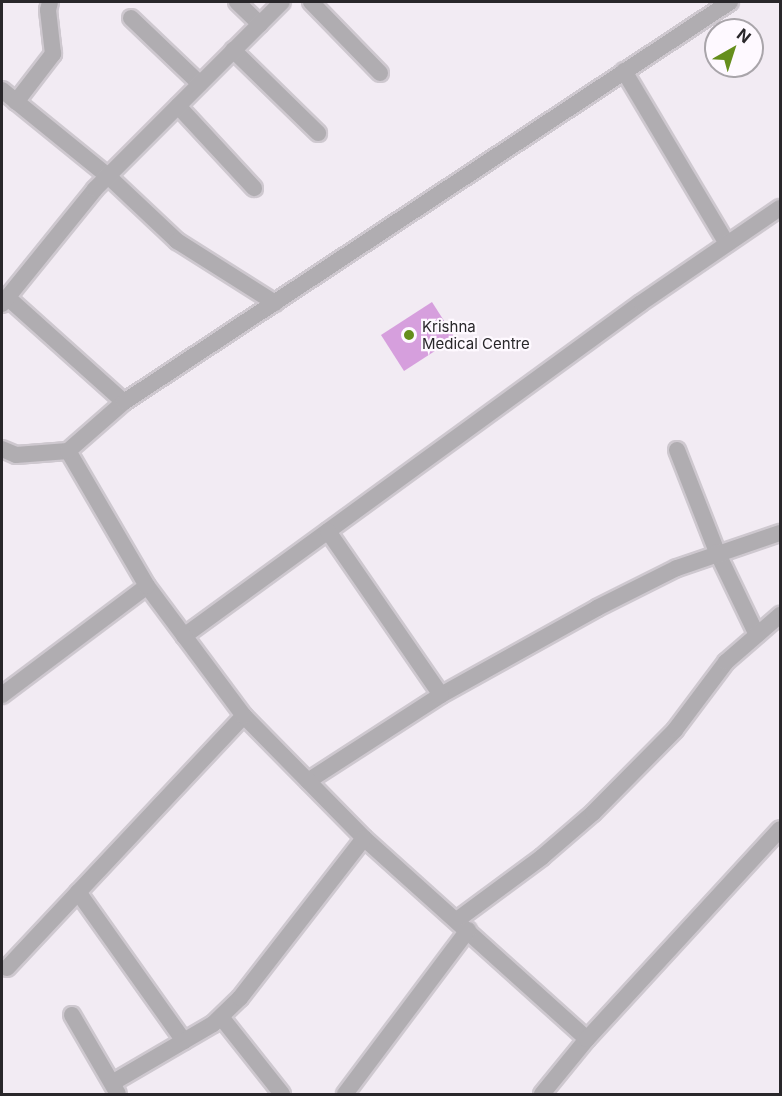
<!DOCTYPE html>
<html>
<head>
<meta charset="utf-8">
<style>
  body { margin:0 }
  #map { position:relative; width:782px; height:1096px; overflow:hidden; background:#f2ebf3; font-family:Inter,sans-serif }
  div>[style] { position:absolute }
  .building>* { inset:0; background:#d69fdd }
  .roads { filter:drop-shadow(2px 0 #cec8cf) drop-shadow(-2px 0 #cec8cf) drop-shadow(0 2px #cec8cf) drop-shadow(0 -2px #cec8cf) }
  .minor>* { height:16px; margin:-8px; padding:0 8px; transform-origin:8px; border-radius:8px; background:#b0adb1 }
  .dots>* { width:16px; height:16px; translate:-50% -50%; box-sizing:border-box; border:3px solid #fef9ff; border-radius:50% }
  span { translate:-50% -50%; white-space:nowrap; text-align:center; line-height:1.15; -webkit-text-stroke:4.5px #fef9ff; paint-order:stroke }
  .poi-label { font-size:15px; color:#29272a }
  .left { translate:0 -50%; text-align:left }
  .frame { position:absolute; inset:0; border:3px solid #29272a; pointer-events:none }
  .north { position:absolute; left:704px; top:18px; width:60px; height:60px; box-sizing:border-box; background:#fef9ff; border:2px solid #a9a5aa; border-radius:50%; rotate:39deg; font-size:16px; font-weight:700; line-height:24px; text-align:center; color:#29272a }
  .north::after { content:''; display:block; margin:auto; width:21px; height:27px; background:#658e1c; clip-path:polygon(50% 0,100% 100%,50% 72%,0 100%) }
</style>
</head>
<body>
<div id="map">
  <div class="building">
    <i style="clip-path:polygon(432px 302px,455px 338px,404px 371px,381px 335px)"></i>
  </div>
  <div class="roads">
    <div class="minor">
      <i style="left:237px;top:2px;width:32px;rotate:44deg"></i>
      <i style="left:311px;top:2px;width:99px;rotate:45.8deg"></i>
      <i style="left:131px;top:18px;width:95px;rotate:43.7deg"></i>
      <i style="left:233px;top:50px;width:119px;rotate:44.3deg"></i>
      <i style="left:624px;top:71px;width:201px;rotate:59.2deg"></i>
      <i style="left:2px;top:90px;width:136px;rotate:39.1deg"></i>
      <i style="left:108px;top:176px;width:95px;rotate:43.3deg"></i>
      <i style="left:177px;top:241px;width:116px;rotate:32.3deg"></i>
      <i style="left:16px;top:102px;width:61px;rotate:-52.4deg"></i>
      <i style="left:53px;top:54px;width:44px;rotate:-96.5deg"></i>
      <i style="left:48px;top:10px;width:8px;rotate:-76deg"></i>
      <i style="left:178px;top:106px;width:112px;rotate:47.2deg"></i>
      <i style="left:7px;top:297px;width:157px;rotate:41.9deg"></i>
      <i style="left:2px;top:304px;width:148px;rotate:-51deg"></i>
      <i style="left:95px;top:189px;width:264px;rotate:-45deg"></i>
      <i style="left:2px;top:449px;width:15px;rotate:23deg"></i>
      <i style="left:16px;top:455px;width:52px;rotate:-4.4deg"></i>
      <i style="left:677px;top:450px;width:110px;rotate:68.6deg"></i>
      <i style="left:717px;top:552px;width:92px;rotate:64.3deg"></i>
      <i style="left:184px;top:636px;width:565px;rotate:-36.08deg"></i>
      <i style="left:641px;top:303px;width:168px;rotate:-34.4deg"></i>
      <i style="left:2px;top:695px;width:181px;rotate:-36.9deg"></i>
      <i style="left:441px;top:695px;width:179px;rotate:-29.1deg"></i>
      <i style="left:597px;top:608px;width:89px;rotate:-26.6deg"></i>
      <i style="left:677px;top:568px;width:109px;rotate:-18.8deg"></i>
      <i style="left:308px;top:781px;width:158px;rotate:-32.9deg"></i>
      <i style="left:441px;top:695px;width:199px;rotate:-124.6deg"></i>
      <i style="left:78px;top:892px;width:183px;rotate:54.6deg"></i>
      <i style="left:457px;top:920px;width:106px;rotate:-36.5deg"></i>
      <i style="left:542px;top:857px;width:67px;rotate:-40.8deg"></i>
      <i style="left:593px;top:813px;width:117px;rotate:-45.3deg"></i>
      <i style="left:675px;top:730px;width:85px;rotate:-53.1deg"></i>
      <i style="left:726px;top:662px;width:72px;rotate:-41deg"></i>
      <i style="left:7px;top:968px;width:346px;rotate:-46.8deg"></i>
      <i style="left:72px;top:1015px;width:91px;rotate:59.8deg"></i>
      <i style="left:221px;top:1017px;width:98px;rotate:51.6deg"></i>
      <i style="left:587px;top:1039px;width:300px;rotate:-138deg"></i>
      <i style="left:364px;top:838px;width:171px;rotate:-134.5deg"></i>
      <i style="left:244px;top:716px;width:162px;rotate:-126.7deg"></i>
      <i style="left:147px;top:586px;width:156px;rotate:-120.3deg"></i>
      <i style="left:68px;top:451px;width:74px;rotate:-41.2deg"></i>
      <i style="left:124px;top:402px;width:726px;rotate:-33.43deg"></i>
      <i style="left:112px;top:1083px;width:117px;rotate:-30.3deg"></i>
      <i style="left:213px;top:1024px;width:37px;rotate:-44deg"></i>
      <i style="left:240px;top:998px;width:202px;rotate:-52.2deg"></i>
      <i style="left:345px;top:1094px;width:205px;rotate:-53.1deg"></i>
      <i style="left:542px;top:1094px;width:71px;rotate:-50.7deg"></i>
      <i style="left:587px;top:1039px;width:285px;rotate:-47.4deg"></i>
    </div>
  </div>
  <div class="dots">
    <i style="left:409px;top:335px;background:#658e1c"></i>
  </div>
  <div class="poi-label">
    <span class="left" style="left:422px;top:335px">Krishna<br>Medical Centre</span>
  </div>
  <div class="frame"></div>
  <div class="north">N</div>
</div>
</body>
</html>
